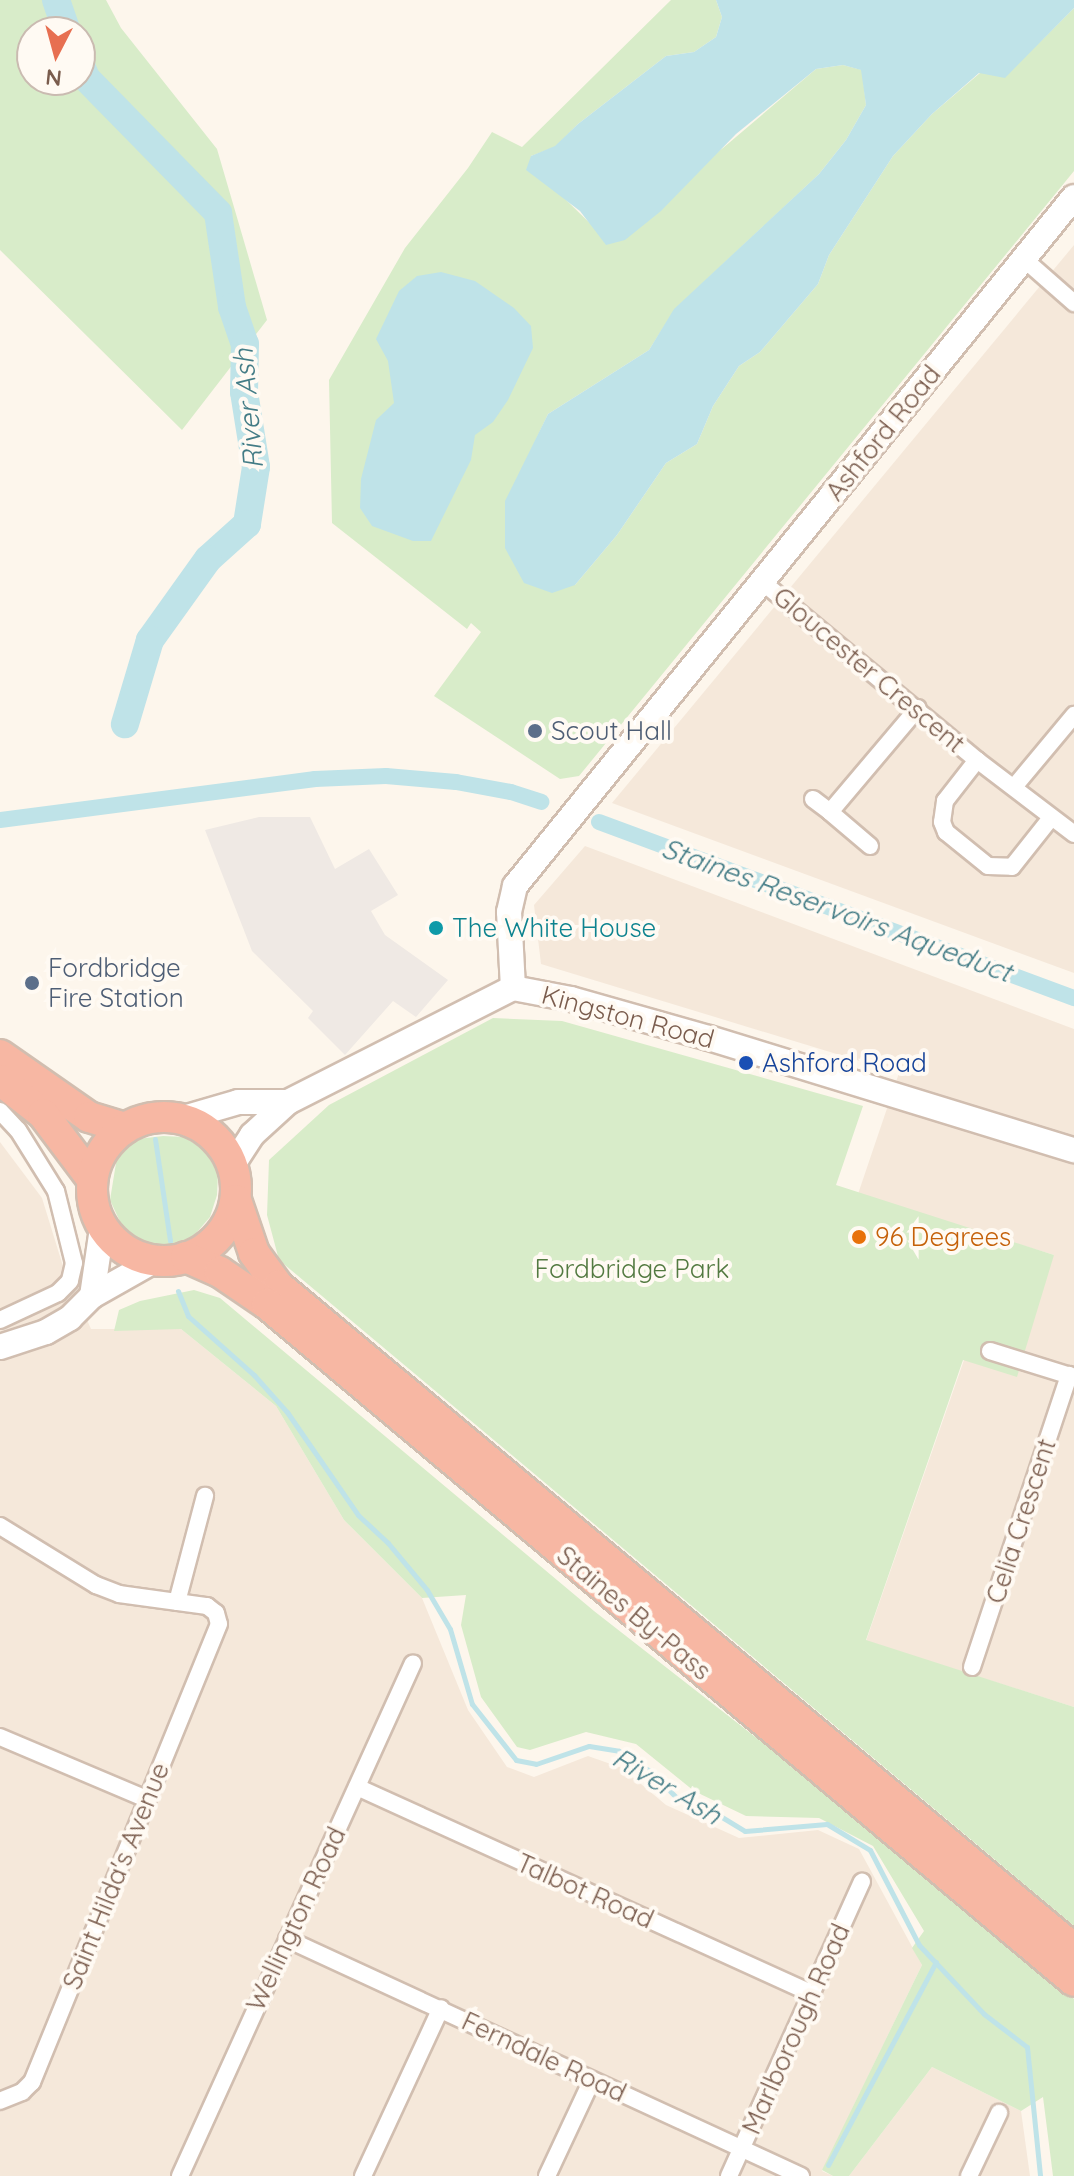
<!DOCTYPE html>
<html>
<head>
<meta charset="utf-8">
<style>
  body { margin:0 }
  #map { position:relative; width:1074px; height:2176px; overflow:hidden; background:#fdf6ec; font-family:Quicksand,sans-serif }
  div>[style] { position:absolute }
  .residential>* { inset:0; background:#f5e8da }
  .industrial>* { inset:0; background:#efe9e4 }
  .green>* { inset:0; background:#d8ecc9 }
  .water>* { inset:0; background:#bfe3e8 }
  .stream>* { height:5px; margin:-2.5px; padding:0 2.5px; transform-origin:2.5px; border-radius:2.5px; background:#bfe3e8 }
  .canal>* { height:16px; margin:-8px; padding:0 8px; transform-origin:8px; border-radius:8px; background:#bfe3e8 }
  .river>* { height:28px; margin:-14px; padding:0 14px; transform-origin:14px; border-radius:14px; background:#bfe3e8 }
  .roads { filter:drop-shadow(2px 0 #d1beb0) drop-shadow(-2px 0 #d1beb0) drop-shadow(0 2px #d1beb0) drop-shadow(0 -2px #d1beb0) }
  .street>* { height:16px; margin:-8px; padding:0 8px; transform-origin:8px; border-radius:8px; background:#fff }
  .secondary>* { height:24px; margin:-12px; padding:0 12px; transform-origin:12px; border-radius:12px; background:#fff }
  .highway>* { height:30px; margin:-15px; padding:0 15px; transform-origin:15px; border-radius:15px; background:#f7b7a3 }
  .highway>.ring { margin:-15px; padding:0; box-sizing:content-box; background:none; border:30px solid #f7b7a3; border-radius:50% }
  .dots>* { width:22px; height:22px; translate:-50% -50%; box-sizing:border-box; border:4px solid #fffaf3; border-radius:50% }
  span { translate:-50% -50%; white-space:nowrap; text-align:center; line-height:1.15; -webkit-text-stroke:8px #fffaf3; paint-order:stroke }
  .street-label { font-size:26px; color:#7a5c4d }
  .service-label { font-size:26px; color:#4e5e75 }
  .left { translate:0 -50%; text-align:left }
  .culture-label { font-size:26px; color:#0d838f }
  .transit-label { font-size:26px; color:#164399 }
  .food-label { font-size:26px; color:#c56008 }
  .park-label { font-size:26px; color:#537a41 }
  .water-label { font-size:28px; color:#437c86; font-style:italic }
  .north { position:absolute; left:16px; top:16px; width:80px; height:80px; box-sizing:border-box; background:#fffaf3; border:2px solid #cabbb1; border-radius:50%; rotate:186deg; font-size:22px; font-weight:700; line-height:32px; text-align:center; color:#7a5c4d }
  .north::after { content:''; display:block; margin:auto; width:28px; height:36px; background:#e76f51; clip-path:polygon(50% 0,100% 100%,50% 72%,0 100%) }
</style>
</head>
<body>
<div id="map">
  <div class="residential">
    <i style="clip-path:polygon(1074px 245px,1074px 973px,612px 803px)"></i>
    <i style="clip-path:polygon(585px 846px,1074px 1029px,1074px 1707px,866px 1641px,964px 1360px,1054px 1255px,858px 1194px,899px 1073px,541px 964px,534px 905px)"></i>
    <i style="clip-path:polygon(0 1142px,42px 1198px,62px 1263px,91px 1329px,181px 1329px,276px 1406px,344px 1520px,422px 1598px,468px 1710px,507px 1767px,534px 1777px,588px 1756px,622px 1768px,666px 1805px,739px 1838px,818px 1830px,859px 1849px,922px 1965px,822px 2171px,833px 2176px,0 2176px)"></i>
    <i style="clip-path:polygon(932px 2067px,1021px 2111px,1030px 2176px,849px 2176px)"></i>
  </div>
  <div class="industrial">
    <i style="clip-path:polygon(259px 817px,310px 817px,335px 869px,369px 849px,398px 895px,371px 911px,385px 935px,448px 980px,416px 1017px,393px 1001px,345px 1055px,308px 1018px,313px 1011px,252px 951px,205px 830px)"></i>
  </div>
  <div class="green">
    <i style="clip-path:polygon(evenodd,0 0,106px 0,121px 28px,217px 149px,267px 320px,182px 430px,0 250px,0 0,32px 32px,80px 32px,80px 80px,32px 80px,32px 32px)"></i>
    <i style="clip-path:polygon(671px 0,716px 0,722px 17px,716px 37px,694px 52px,666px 56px,578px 124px,555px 147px,531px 156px,562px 196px,603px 236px,723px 148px,816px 69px,843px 65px,862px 70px,866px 105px,846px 140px,819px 174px,675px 309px,649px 350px,548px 414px,523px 467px,575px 585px,617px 535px,666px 463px,697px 444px,713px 406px,739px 366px,760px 352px,818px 284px,829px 255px,893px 156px,932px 114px,980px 73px,1041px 41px,1074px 8px,1074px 171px,579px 776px,560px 779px,434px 696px,481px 632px,471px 623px,467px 629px,332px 523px,329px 380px,405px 248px,468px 168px,492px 132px,522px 147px)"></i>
    <i style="clip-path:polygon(493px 1018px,562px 1021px,863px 1106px,836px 1185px,1054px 1255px,1017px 1377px,963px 1360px,866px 1640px,1074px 1707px,1074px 1926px,279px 1260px,267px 1215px,269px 1160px,329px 1105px)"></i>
    <i style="clip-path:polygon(163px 1136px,185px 1137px,205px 1151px,218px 1173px,217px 1195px,210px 1217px,185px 1246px,143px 1243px,122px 1226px,110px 1200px,117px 1157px,129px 1140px)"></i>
    <i style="clip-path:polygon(194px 1290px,220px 1298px,594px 1611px,881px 1835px,1074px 1999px,1074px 2176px,1053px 2176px,1043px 2097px,1021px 2111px,932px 2067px,849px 2176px,833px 2176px,822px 2170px,922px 1965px,912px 1948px,924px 1931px,873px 1846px,819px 1818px,746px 1816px,694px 1791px,636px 1744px,586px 1732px,530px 1750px,517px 1747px,481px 1697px,461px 1625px,466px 1595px,422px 1598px,344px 1520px,276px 1406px,181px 1329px,114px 1331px,119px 1310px,140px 1301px)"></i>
  </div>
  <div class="water">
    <i style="clip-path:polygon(716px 0,1074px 0,1074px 8px,1005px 78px,979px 73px,932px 114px,893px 156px,829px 255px,818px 284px,760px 352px,739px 366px,713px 406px,697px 444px,666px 463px,617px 535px,575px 585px,552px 593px,524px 583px,505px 548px,505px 501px,548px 414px,649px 350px,674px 309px,819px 174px,846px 140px,866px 105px,861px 70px,843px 65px,816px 69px,736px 134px,661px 211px,625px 240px,606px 245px,580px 211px,526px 170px,531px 156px,555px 146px,578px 124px,666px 56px,694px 52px,716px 37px,722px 17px)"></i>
    <i style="clip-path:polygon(441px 272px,475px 281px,514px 308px,531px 326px,533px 348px,508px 400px,493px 422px,475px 435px,471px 460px,431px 541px,413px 541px,372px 526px,360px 508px,361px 479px,376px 420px,394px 403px,388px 361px,376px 339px,399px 291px,417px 276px)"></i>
  </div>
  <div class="stream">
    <i style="left:155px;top:1139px;width:103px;rotate:81.6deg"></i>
    <i style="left:178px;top:1291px;width:27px;rotate:68deg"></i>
    <i style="left:188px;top:1316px;width:89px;rotate:41.8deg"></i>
    <i style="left:254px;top:1375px;width:50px;rotate:48.3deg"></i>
    <i style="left:287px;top:1412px;width:125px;rotate:55.4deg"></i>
    <i style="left:358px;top:1515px;width:41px;rotate:43deg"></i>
    <i style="left:388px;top:1543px;width:61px;rotate:50.3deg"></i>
    <i style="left:427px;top:1590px;width:45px;rotate:59.5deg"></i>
    <i style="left:450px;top:1629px;width:78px;rotate:73.7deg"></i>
    <i style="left:472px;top:1704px;width:71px;rotate:51.8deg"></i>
    <i style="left:516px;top:1760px;width:20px;rotate:11deg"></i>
    <i style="left:536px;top:1764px;width:56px;rotate:-18.8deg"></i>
    <i style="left:589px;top:1746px;width:30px;rotate:9deg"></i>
    <i style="left:619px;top:1751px;width:37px;rotate:33deg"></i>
    <i style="left:650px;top:1771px;width:37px;rotate:45deg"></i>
    <i style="left:676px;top:1797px;width:33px;rotate:20deg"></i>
    <i style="left:707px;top:1808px;width:44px;rotate:31.2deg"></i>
    <i style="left:745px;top:1831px;width:82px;rotate:-4.9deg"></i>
    <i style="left:827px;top:1824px;width:50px;rotate:31.2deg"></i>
    <i style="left:870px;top:1850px;width:107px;rotate:62.7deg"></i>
    <i style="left:919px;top:1945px;width:95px;rotate:46.7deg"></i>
    <i style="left:984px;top:2014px;width:54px;rotate:37.5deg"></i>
    <i style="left:1027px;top:2047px;width:130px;rotate:84.2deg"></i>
    <i style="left:828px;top:2165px;width:230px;rotate:-62deg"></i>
  </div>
  <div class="canal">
    <i style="left:0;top:820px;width:318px;rotate:-7.4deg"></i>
    <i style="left:315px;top:779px;width:71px;rotate:-2.4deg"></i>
    <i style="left:386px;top:776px;width:70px;rotate:4.9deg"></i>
    <i style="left:456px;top:782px;width:56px;rotate:10.3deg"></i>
    <i style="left:511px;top:792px;width:32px;rotate:18deg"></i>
    <i style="left:599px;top:822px;width:507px;rotate:20.33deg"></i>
  </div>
  <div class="river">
    <i style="left:56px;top:0;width:34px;rotate:71deg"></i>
    <i style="left:80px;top:63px;width:16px;rotate:68deg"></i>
    <i style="left:86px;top:78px;width:189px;rotate:45.6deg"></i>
    <i style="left:218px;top:213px;width:95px;rotate:81.5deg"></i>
    <i style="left:232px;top:307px;width:39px;rotate:71deg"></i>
    <i style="left:245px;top:344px;width:48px;rotate:91.2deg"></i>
    <i style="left:244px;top:392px;width:76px;rotate:80.9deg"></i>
    <i style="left:256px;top:467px;width:58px;rotate:99deg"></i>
    <i style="left:247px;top:524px;width:52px;rotate:138.1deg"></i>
    <i style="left:208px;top:559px;width:100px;rotate:125.6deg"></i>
    <i style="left:150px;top:640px;width:88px;rotate:106.6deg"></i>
  </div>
  <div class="roads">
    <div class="street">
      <i style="left:1024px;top:259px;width:67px;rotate:41.3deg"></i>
      <i style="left:760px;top:580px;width:282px;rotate:39.7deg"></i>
      <i style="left:977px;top:760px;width:122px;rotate:37.3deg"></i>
      <i style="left:977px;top:760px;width:52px;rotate:128deg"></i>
      <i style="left:945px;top:801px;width:21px;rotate:98deg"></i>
      <i style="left:942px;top:822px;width:11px;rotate:68deg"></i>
      <i style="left:946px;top:832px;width:54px;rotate:39deg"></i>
      <i style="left:988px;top:866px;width:24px;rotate:2deg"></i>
      <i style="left:1012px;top:867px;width:61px;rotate:-51.6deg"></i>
      <i style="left:1014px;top:787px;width:94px;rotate:-50.2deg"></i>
      <i style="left:813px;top:799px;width:21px;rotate:37deg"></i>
      <i style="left:870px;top:846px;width:52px;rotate:-139.6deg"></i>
      <i style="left:830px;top:812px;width:136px;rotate:-49.8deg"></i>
      <i style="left:0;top:1111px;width:26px;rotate:47deg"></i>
      <i style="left:18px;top:1130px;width:72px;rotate:58.1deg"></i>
      <i style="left:56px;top:1191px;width:74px;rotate:76deg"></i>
      <i style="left:74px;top:1263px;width:18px;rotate:103deg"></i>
      <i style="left:70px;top:1281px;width:17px;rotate:135deg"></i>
      <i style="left:58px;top:1293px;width:64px;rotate:155deg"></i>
      <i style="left:990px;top:1351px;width:88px;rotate:17.2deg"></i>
      <i style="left:0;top:1526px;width:113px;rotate:31.6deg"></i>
      <i style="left:96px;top:1585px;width:25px;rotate:21deg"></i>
      <i style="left:119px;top:1594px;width:89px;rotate:7.8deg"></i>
      <i style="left:207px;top:1606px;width:11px;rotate:38deg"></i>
      <i style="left:216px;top:1613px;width:11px;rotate:75deg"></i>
      <i style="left:219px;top:1624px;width:495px;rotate:112.2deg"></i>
      <i style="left:32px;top:2082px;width:14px;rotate:135deg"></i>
      <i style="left:22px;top:2092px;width:24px;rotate:158deg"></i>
      <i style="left:177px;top:1602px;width:110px;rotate:-75.2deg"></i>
      <i style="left:972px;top:1667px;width:308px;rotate:-71.6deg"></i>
      <i style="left:0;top:1737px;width:160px;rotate:22.9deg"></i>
      <i style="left:357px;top:1787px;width:501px;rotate:24.42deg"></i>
      <i style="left:287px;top:1939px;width:566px;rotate:24.75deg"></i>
      <i style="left:180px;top:2176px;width:563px;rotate:-65.57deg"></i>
      <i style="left:363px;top:2176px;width:185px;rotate:-65.1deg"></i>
      <i style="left:547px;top:2176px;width:106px;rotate:-64.9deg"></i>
      <i style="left:729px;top:2176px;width:323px;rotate:-65.7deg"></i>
      <i style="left:969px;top:2176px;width:70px;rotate:-64.5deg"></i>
    </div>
    <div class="secondary">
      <i style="left:513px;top:988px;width:76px;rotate:-93deg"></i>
      <i style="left:509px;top:912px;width:27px;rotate:-77deg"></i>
      <i style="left:515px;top:886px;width:887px;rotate:-50.95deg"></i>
      <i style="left:180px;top:1119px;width:60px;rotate:-16.3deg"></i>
      <i style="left:238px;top:1102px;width:50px"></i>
      <i style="left:232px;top:1166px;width:37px;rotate:-57deg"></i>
      <i style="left:252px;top:1135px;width:49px;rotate:-42.5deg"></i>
      <i style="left:288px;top:1102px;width:252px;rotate:-26.9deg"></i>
      <i style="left:513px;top:988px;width:59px;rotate:10.7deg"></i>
      <i style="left:571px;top:999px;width:143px;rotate:15.8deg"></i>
      <i style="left:709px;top:1038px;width:382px;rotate:17.1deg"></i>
      <i style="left:92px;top:1296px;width:69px;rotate:-81.6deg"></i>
      <i style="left:0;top:1347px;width:48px;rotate:-18.1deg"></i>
      <i style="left:46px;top:1332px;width:28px;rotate:-30deg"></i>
      <i style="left:70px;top:1318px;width:31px;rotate:-45deg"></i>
      <i style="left:92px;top:1296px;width:71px;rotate:-29.4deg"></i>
    </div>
    <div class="highway">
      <i style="left:0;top:1055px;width:108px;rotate:34.9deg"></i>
      <i style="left:89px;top:1117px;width:38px;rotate:17deg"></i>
      <i style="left:0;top:1080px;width:55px;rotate:38.3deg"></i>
      <i style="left:43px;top:1114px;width:81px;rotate:53deg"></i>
      <i class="ring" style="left:92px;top:1117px;width:114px;height:114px"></i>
      <i style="left:236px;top:1200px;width:56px;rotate:71.2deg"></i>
      <i style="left:254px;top:1253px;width:41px;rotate:54deg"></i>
      <i style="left:278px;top:1286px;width:1036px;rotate:39.79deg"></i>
      <i style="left:186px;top:1257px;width:37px;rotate:24deg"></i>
      <i style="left:220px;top:1272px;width:57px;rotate:34.2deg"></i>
      <i style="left:267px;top:1304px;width:1053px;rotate:39.99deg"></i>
    </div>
  </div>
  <div class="dots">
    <i style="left:535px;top:731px;background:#5c6f8a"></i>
    <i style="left:436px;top:928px;background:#0f9aa8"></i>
    <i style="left:32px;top:983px;background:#5c6f8a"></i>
    <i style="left:746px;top:1063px;background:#1a4fb4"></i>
    <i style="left:859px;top:1237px;background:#e8710a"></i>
  </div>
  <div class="street-label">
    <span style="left:883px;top:433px;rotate:-51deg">Ashford Road</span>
    <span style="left:869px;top:670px;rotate:40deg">Gloucester Crescent</span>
    <span style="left:628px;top:1017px;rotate:15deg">Kingston Road</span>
    <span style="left:1021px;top:1521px;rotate:-72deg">Celia Crescent</span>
    <span style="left:634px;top:1613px;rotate:40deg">Staines By-Pass</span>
    <span style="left:116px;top:1876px;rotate:-68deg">Saint Hilda's Avenue</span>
    <span style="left:585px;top:1891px;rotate:24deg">Talbot Road</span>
    <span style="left:296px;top:1919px;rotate:-65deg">Wellington Road</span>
    <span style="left:796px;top:2029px;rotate:-66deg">Marlborough Road</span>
    <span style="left:544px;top:2057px;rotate:25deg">Ferndale Road</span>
  </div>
  <div class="service-label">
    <span class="left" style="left:551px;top:731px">Scout Hall</span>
    <span class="left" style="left:48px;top:983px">Fordbridge<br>Fire Station</span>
  </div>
  <div class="culture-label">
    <span class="left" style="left:452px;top:928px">The White House</span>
  </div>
  <div class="transit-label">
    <span class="left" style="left:762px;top:1063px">Ashford Road</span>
  </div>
  <div class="food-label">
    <span class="left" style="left:875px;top:1237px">96 Degrees</span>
  </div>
  <div class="park-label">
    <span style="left:632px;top:1269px">Fordbridge Park</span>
  </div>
  <div class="water-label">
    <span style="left:248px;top:409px;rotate:-95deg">River Ash</span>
    <span style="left:837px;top:910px;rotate:20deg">Staines Reservoirs Aqueduct</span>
    <span style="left:667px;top:1786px;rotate:31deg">River Ash</span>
  </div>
  <div class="north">N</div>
</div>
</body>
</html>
